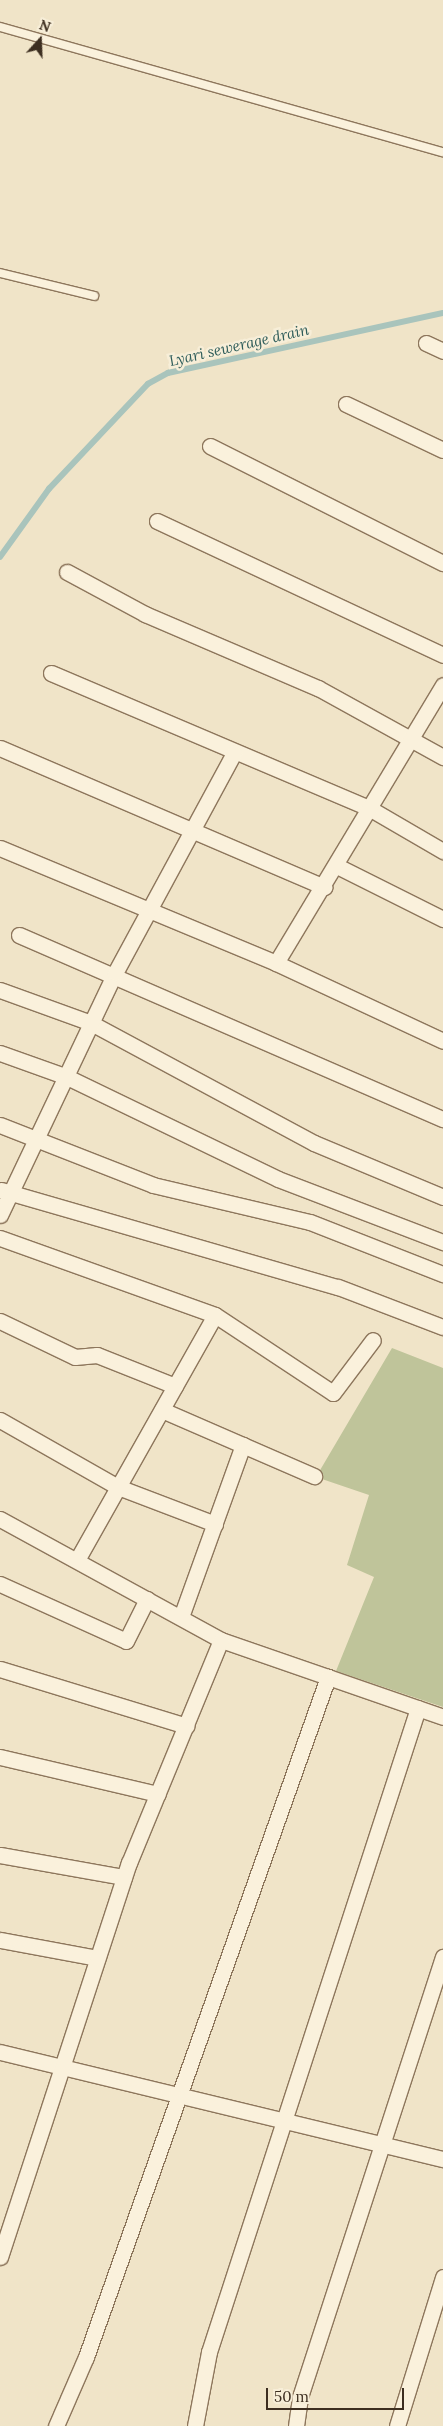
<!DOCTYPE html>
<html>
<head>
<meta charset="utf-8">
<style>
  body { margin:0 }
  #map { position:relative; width:443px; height:2426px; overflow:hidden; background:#f0e4c8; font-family:Lora,serif }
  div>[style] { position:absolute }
  .cemetery>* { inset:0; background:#bfc49a }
  .stream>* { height:5.5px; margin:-2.75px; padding:0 2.75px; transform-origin:2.75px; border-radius:2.75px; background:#a9c4bc }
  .roads { filter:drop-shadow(1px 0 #8d765c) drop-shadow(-1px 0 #8d765c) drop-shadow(0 1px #8d765c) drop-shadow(0 -1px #8d765c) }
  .lane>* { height:8px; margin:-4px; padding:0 4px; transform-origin:4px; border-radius:4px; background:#faf1dc }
  .street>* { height:15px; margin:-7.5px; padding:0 7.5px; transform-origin:7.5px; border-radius:7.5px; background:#faf1dc }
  span { translate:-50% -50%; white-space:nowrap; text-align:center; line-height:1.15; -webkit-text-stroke:5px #f7eed8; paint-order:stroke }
  .water-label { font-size:15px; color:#2f5d5a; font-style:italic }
  .north { position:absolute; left:15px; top:15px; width:50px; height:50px; -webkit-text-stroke:4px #f7eed8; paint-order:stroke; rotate:20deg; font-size:14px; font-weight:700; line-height:20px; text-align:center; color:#3d2e20 }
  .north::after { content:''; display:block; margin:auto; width:18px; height:22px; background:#3d2e20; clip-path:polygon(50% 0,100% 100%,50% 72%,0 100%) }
  .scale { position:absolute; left:266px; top:2388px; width:138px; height:22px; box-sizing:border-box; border:2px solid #3d2e20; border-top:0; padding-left:6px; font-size:15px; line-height:18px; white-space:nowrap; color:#3d2e20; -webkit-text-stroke:4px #f7eed8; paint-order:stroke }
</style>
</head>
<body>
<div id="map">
  <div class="cemetery">
    <i style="clip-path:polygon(392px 1348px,443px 1368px,443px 1707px,336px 1671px,374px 1577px,347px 1565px,369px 1495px,316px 1477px)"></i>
  </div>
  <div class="stream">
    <i style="left:0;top:557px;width:84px;rotate:-54.2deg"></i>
    <i style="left:49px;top:489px;width:144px;rotate:-46.7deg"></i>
    <i style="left:148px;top:384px;width:23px;rotate:-29deg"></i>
    <i style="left:168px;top:373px;width:281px;rotate:-12.3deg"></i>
  </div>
  <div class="roads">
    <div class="lane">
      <i style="left:0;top:27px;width:460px;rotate:15.8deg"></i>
      <i style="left:0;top:273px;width:97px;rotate:13.7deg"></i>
    </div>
    <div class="street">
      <i style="left:426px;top:343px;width:19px;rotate:25deg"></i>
      <i style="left:346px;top:404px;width:107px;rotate:25.4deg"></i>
      <i style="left:210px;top:446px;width:261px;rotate:26.7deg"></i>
      <i style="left:157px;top:521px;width:316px;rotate:25.1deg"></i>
      <i style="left:67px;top:572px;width:89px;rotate:28.3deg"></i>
      <i style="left:145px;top:614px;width:188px;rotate:23.2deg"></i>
      <i style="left:318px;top:688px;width:143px;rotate:28.9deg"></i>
      <i style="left:51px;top:673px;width:345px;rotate:23deg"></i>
      <i style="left:369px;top:808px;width:86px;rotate:30.2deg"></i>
      <i style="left:0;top:748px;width:353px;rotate:23.2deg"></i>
      <i style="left:0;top:848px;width:299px;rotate:22.6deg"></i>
      <i style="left:276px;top:963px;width:184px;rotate:25deg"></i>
      <i style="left:337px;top:866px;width:119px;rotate:26.6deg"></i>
      <i style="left:19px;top:935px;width:462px;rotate:23.5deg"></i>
      <i style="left:276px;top:963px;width:324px;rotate:-59deg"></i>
      <i style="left:0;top:990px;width:97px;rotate:19.9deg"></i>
      <i style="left:91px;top:1023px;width:253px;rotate:28.3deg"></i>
      <i style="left:314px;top:1143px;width:140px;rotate:22.7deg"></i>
      <i style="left:0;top:1053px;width:71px;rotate:19.7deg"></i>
      <i style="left:67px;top:1077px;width:234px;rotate:25.8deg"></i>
      <i style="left:278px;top:1179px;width:177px;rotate:20.9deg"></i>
      <i style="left:0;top:1125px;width:164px;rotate:21.4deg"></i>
      <i style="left:153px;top:1185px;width:161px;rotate:13.3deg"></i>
      <i style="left:310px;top:1222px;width:143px;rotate:21.4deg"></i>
      <i style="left:1px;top:1190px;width:351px;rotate:16.1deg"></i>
      <i style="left:338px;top:1287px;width:112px;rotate:20.9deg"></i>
      <i style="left:0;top:1215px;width:268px;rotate:-64.6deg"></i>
      <i style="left:115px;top:973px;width:250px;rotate:-61.6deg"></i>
      <i style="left:0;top:1238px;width:228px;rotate:19.7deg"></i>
      <i style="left:215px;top:1315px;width:141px;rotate:33.5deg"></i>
      <i style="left:333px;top:1393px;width:66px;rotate:-53deg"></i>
      <i style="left:0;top:1321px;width:83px;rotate:25.6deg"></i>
      <i style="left:75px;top:1357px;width:22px;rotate:-5deg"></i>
      <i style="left:97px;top:1355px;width:84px;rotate:21.7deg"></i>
      <i style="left:162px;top:1410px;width:166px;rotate:23.5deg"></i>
      <i style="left:0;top:1420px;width:136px;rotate:29.6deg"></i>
      <i style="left:118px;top:1487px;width:104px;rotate:20.9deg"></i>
      <i style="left:0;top:1519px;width:252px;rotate:28.7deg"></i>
      <i style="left:221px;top:1640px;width:235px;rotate:19.1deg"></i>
      <i style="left:77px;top:1560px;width:281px;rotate:-60.6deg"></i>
      <i style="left:0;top:1584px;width:138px;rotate:24.3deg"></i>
      <i style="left:126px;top:1641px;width:47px;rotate:-63.4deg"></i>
      <i style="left:181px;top:1617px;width:183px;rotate:-70.2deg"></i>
      <i style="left:0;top:1669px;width:195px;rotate:17deg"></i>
      <i style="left:0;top:1757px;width:162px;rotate:13.2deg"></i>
      <i style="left:0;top:1855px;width:126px;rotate:10.1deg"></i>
      <i style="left:0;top:1940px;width:99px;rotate:10.5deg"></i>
      <i style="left:0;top:2052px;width:456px;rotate:13.6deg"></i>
      <i style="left:0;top:2257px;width:415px;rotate:-71.9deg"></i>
      <i style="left:129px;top:1863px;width:241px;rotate:-67.6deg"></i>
      <i style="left:56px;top:2426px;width:75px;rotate:-66.5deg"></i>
      <i style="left:86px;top:2357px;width:722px;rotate:-70.41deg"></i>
      <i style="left:195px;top:2426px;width:75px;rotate:-79.3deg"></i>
      <i style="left:209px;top:2352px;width:677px;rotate:-72.02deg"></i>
      <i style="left:296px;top:2426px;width:29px;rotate:-82deg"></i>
      <i style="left:300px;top:2397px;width:463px;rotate:-72deg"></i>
      <i style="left:397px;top:2426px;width:156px;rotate:-72.8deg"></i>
    </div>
  </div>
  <div class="water-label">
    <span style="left:239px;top:345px;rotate:-13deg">Lyari sewerage drain</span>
  </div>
  <div class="north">N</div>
  <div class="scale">50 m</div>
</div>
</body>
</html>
